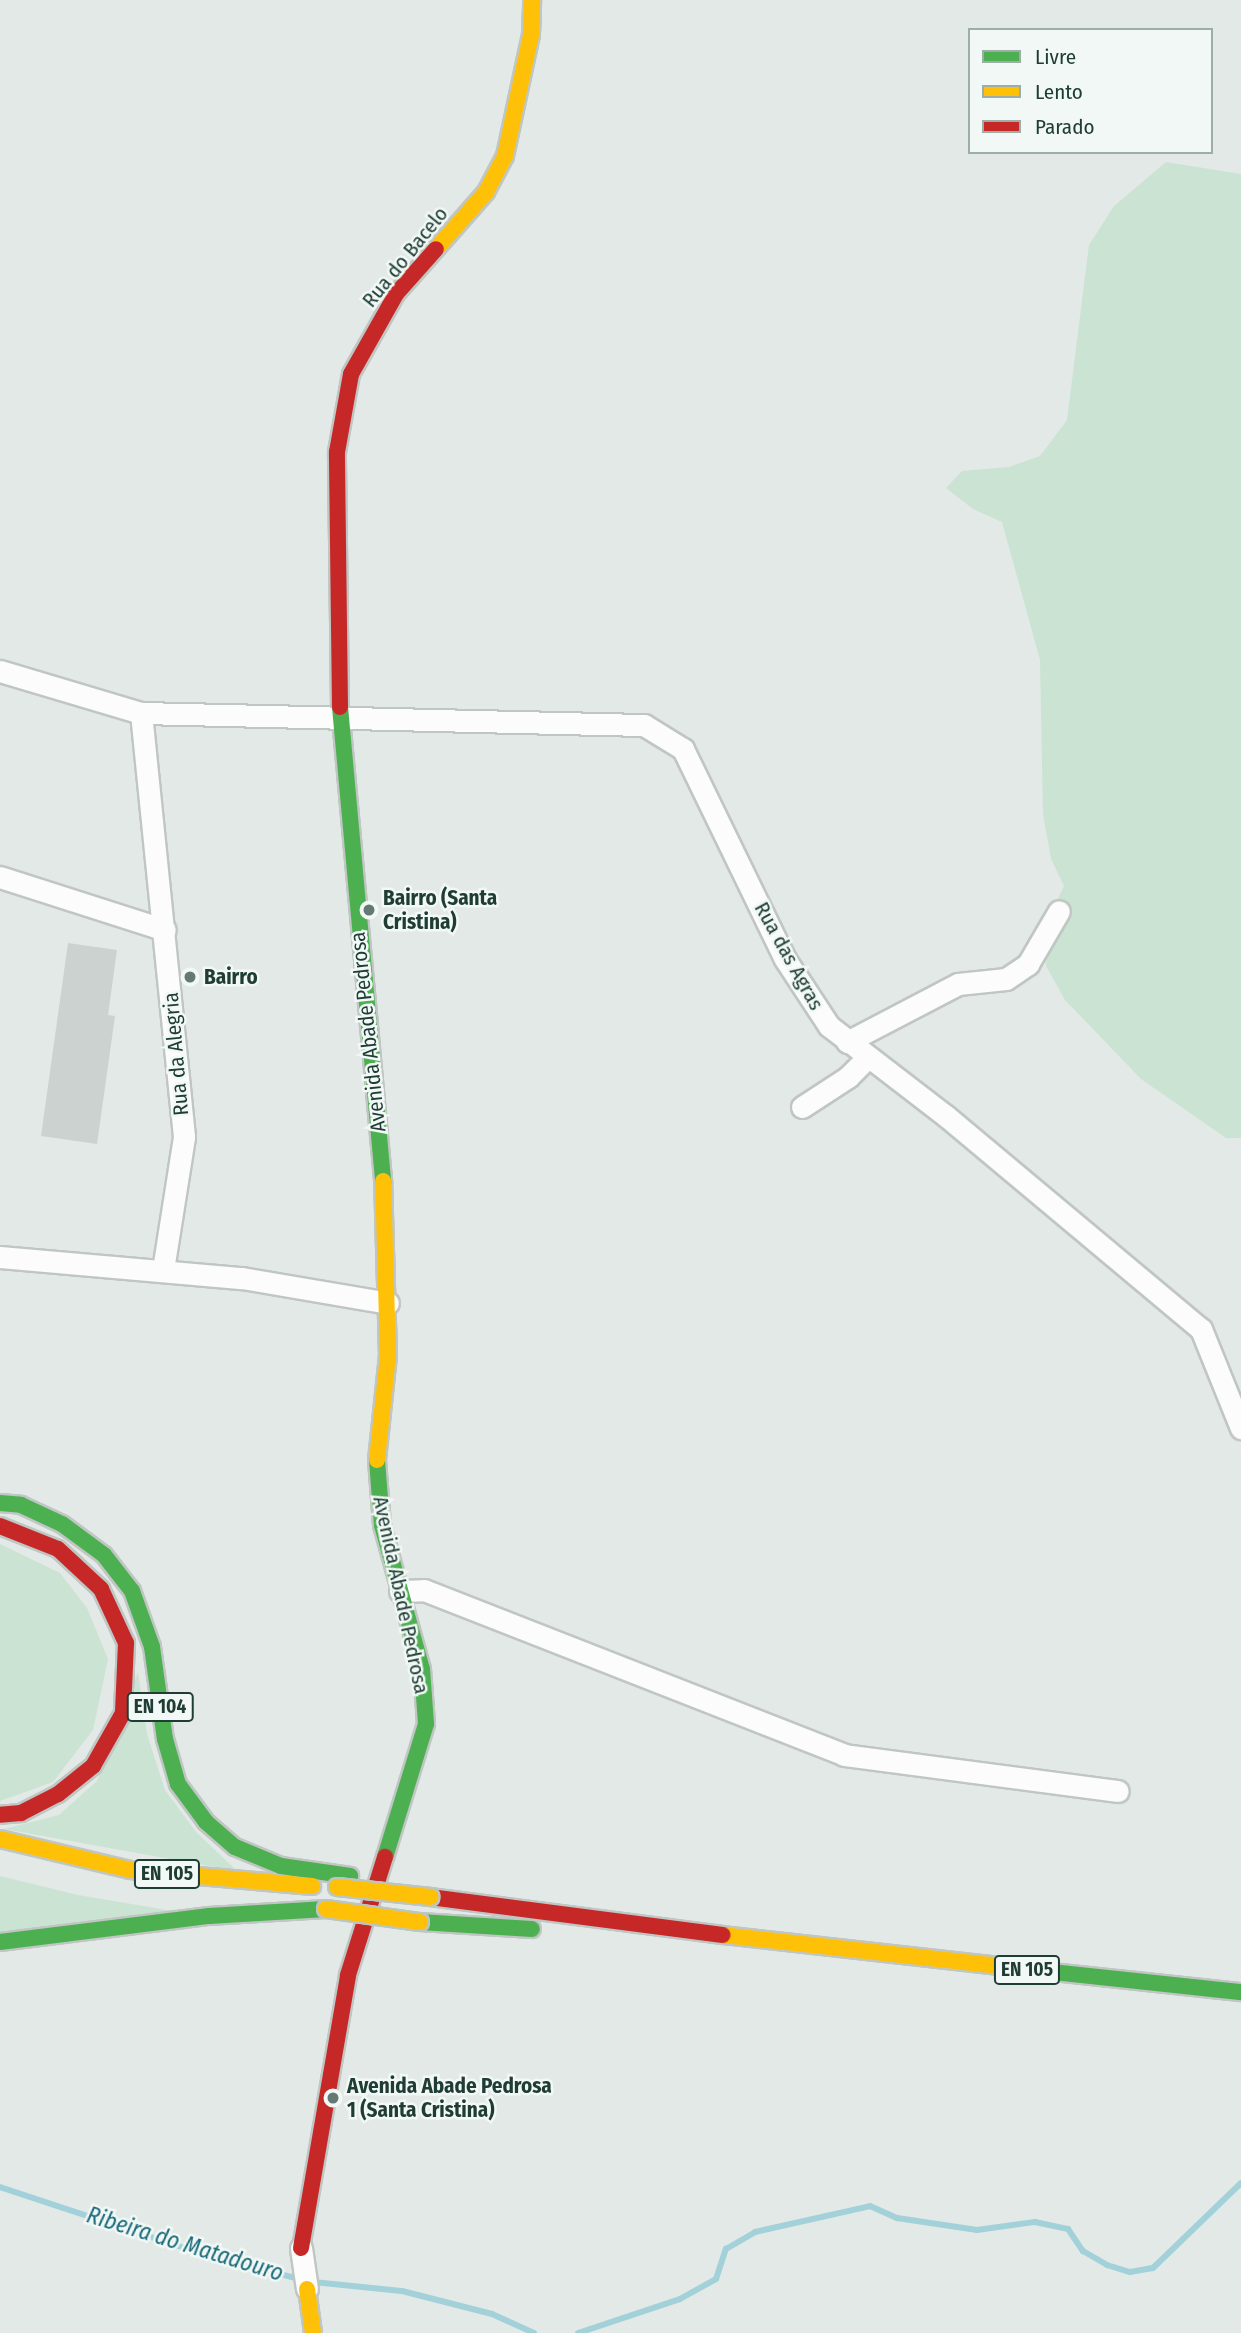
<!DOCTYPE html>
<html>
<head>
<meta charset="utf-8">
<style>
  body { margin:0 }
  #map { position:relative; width:1241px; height:2333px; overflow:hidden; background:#e3e9e6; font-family:"Fira Sans Condensed",sans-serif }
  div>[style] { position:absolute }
  .green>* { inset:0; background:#cbe3d3 }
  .stream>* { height:6px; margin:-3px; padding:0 3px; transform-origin:3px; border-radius:3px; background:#a2d1d9 }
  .building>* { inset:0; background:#ccd2cf }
  .roads { filter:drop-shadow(2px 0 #c0c6c3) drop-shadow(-2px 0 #c0c6c3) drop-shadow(0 2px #c0c6c3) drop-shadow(0 -2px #c0c6c3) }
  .street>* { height:21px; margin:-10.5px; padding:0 10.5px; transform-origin:10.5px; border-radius:10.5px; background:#fbfcfb }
  .fast>* { height:16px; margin:-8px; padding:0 8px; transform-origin:8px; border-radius:8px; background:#4caf50 }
  .slow>* { height:16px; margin:-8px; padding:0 8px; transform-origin:8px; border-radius:8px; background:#ffc107 }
  .jam>* { height:16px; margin:-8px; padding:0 8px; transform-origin:8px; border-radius:8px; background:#c62828 }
  .bridges { filter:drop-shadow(2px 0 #bbc5c2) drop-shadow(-2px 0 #bbc5c2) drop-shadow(0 2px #bbc5c2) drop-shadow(0 -2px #bbc5c2) }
  .slow-bridge>* { height:16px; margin:-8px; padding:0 8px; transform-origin:8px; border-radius:8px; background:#ffc107 }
  .dots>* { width:19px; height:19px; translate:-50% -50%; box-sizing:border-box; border:4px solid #f1f8f5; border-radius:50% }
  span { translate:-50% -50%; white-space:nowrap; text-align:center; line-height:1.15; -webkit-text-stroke:5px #f1f8f5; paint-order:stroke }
  .shield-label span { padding:2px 5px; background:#f1f8f5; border:2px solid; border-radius:5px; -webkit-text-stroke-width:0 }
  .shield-label { font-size:19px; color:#203d35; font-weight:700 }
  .street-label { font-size:21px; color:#203d35 }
  .poi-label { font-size:21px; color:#203d35; font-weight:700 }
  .left { translate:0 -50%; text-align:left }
  .water-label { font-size:23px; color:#196a7a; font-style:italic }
  .legend { position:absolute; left:968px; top:28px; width:245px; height:126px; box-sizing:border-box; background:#f1f8f5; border:2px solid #9dada8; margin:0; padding:9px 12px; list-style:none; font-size:21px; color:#203d35 }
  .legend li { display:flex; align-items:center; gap:14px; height:35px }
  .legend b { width:35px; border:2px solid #9dada8 }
</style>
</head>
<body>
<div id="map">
  <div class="green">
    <i style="clip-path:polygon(1166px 162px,1241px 174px,1241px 1138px,1226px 1138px,1141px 1079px,1065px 1000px,1046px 966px,1050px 916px,1064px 886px,1051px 859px,1043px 814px,1040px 660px,1002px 522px,973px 509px,946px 488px,962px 471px,1009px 467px,1040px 456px,1067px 420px,1089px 245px,1114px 206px)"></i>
    <i style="clip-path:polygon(0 1544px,60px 1573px,87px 1608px,108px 1659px,93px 1730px,53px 1782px,0 1801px)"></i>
    <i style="clip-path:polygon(138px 1672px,147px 1734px,165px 1790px,196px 1832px,237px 1871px,4px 1829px,59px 1815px,97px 1781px)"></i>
    <i style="clip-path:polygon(0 1876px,78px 1895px,179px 1912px,0 1934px)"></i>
  </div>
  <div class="stream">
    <i style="left:0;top:2187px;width:203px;rotate:18.3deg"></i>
    <i style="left:193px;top:2251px;width:114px;rotate:14.8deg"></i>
    <i style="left:313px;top:2282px;width:89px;rotate:5.8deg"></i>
    <i style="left:402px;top:2291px;width:93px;rotate:14.3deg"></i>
    <i style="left:492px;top:2314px;width:46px;rotate:24.3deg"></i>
    <i style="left:578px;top:2333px;width:108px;rotate:-18.4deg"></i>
    <i style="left:680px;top:2299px;width:41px;rotate:-29.1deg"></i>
    <i style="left:716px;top:2279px;width:32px;rotate:-72deg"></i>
    <i style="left:726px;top:2249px;width:34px;rotate:-30deg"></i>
    <i style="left:755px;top:2232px;width:118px;rotate:-12.7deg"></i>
    <i style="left:870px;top:2206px;width:30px;rotate:24deg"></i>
    <i style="left:897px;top:2218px;width:81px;rotate:8.5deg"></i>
    <i style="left:977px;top:2230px;width:59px;rotate:-7.9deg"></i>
    <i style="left:1035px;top:2222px;width:34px;rotate:12deg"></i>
    <i style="left:1068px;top:2229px;width:27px;rotate:56deg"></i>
    <i style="left:1083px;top:2251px;width:28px;rotate:30deg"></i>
    <i style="left:1107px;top:2265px;width:24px;rotate:17deg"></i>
    <i style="left:1130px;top:2272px;width:23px;rotate:-10deg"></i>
    <i style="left:1153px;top:2268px;width:122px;rotate:-44deg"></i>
  </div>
  <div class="building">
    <i style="clip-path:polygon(68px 943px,117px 950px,108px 1015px,115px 1016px,97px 1144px,41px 1136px)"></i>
  </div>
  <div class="roads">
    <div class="street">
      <i style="left:0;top:671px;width:147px;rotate:16.6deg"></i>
      <i style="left:141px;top:713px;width:503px;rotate:1.37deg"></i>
      <i style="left:644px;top:725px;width:46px;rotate:31.6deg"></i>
      <i style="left:683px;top:749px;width:233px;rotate:64.1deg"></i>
      <i style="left:785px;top:959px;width:80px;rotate:56.7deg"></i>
      <i style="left:829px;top:1026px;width:148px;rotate:37.6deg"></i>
      <i style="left:946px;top:1116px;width:332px;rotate:39.9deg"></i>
      <i style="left:1201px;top:1329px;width:107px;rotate:68deg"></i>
      <i style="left:141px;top:713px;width:426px;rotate:84.2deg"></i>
      <i style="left:184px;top:1137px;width:134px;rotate:99deg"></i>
      <i style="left:0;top:877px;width:173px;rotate:17.8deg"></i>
      <i style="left:847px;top:1042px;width:125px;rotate:-27.6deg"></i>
      <i style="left:958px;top:984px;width:48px;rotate:-5.9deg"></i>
      <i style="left:1006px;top:979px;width:27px;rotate:-34deg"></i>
      <i style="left:1028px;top:964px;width:61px;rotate:-59.7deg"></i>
      <i style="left:802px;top:1107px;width:55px;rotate:-33.1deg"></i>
      <i style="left:848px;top:1077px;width:28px;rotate:-45deg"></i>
      <i style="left:0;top:1257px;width:243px;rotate:5deg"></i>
      <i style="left:242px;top:1278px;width:148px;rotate:9.7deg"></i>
      <i style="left:400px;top:1591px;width:24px;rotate:-2deg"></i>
      <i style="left:424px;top:1590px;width:451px;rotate:21.4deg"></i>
      <i style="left:844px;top:1755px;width:276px;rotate:7.5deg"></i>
      <i style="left:301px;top:2248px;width:41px;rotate:81.7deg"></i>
    </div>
    <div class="fast">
      <i style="left:340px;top:707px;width:476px;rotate:84.8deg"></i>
      <i style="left:377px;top:1460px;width:65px;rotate:85.6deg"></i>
      <i style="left:382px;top:1525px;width:149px;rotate:74.5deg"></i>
      <i style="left:422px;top:1669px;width:55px;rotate:85.8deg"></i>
      <i style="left:426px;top:1724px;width:139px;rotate:107.1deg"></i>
      <i style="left:0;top:1503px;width:21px;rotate:5deg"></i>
      <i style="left:21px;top:1505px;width:45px;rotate:24.9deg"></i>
      <i style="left:62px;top:1524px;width:52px;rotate:36.4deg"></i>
      <i style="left:104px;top:1555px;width:46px;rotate:52.1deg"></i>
      <i style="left:132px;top:1591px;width:59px;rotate:70.3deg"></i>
      <i style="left:152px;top:1647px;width:93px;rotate:82deg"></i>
      <i style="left:165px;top:1739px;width:47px;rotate:73.9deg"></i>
      <i style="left:178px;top:1784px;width:47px;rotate:53.6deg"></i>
      <i style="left:206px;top:1822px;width:38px;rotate:41deg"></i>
      <i style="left:235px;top:1847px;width:50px;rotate:22.4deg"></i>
      <i style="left:281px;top:1866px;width:70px;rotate:8.2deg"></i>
      <i style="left:420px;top:1922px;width:112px;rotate:3.6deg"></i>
      <i style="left:0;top:1942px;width:211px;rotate:-7.1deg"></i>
      <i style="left:209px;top:1916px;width:117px;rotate:-3.4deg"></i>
      <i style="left:1043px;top:1971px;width:199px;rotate:6.1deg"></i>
    </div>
    <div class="slow">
      <i style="left:436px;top:249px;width:76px;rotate:-48.7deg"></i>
      <i style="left:486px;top:192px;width:41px;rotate:-62.2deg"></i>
      <i style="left:505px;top:156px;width:124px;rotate:-77.9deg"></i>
      <i style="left:531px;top:35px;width:35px;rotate:-88deg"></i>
      <i style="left:377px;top:1460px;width:105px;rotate:-84deg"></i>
      <i style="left:388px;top:1356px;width:175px;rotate:-91.6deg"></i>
      <i style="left:0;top:1839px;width:134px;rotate:13.4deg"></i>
      <i style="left:130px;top:1870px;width:183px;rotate:5deg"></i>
      <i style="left:723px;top:1935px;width:322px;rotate:6.4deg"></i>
      <i style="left:307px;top:2289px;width:44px;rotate:82.2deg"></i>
    </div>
    <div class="jam">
      <i style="left:340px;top:707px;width:255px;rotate:-90.7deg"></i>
      <i style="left:337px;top:452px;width:79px;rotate:-79.8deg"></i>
      <i style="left:351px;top:374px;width:92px;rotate:-60.6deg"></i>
      <i style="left:396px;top:294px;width:60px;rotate:-48.4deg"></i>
      <i style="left:0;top:1526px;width:62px;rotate:21.6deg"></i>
      <i style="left:58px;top:1549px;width:59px;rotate:42.9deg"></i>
      <i style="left:101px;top:1589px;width:60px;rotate:65.2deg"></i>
      <i style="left:126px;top:1643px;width:70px;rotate:92.5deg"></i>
      <i style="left:123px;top:1713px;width:61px;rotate:119.5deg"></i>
      <i style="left:93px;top:1766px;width:45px;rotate:141.3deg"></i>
      <i style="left:58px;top:1794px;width:42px;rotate:152.8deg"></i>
      <i style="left:21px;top:1813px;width:21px;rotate:175deg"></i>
      <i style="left:430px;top:1897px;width:295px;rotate:7.4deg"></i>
      <i style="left:301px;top:2248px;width:277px;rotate:-80.2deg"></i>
      <i style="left:348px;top:1975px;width:124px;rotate:-72.6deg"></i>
    </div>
  </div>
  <div class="bridges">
    <div class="slow-bridge">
      <i style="left:337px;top:1887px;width:94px;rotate:6.1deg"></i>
      <i style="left:326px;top:1909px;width:95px;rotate:7.9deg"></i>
    </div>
  </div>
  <div class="dots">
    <i style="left:369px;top:910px;background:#647973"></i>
    <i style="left:190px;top:977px;background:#647973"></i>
    <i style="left:333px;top:2098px;background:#647973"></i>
  </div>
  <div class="shield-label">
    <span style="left:160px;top:1707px">EN 104</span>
    <span style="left:167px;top:1874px">EN 105</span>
    <span style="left:1027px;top:1970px">EN 105</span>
  </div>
  <div class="street-label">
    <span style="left:405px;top:257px;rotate:-51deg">Rua do Bacelo</span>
    <span style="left:789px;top:956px;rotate:61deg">Rua das Agras</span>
    <span style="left:368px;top:1032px;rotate:-96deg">Avenida Abade Pedrosa</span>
    <span style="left:176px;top:1054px;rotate:-95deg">Rua da Alegria</span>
    <span style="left:401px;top:1595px;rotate:78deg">Avenida Abade Pedrosa</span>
  </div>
  <div class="poi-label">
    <span class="left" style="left:383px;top:910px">Bairro (Santa<br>Cristina)</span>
    <span class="left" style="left:204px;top:977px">Bairro</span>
    <span class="left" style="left:347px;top:2098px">Avenida Abade Pedrosa<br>1 (Santa Cristina)</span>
  </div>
  <div class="water-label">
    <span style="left:185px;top:2244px;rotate:17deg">Ribeira do Matadouro</span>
  </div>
  <ul class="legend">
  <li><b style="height:9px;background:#4caf50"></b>Livre</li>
  <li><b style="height:9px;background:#ffc107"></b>Lento</li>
  <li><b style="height:9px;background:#c62828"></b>Parado</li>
  </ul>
</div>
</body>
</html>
